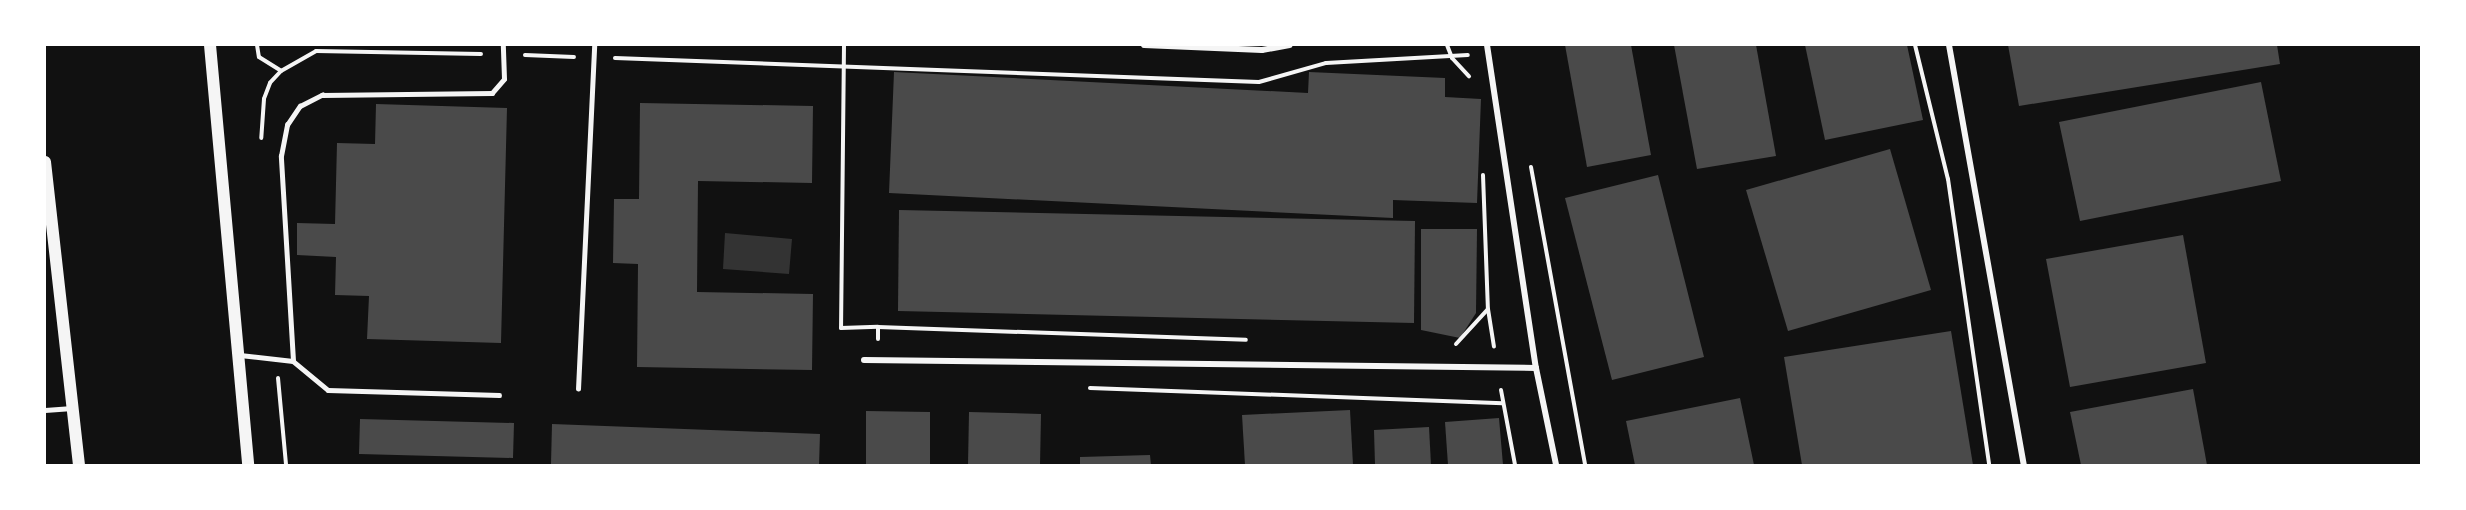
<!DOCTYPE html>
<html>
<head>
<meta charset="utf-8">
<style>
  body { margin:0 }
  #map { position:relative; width:2466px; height:510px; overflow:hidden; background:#111; font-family:"Fira Sans",sans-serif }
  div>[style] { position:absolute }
  .water>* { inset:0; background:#333 }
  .building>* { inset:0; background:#4a4a4a }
  .path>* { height:4px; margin:-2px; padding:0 2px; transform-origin:2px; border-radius:2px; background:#f5f5f5 }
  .service>* { height:4.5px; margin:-2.25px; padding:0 2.25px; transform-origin:2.25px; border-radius:2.25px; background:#f5f5f5 }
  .minor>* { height:6px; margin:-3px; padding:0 3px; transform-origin:3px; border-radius:3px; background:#f5f5f5 }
  .secondary>* { height:12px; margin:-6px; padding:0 6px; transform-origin:6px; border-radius:6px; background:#f5f5f5 }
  span { translate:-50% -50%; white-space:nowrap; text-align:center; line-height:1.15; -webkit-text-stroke:4.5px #fff; paint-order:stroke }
  .frame { position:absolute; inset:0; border:46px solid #fff; pointer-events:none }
</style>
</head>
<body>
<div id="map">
  <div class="water">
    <i style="clip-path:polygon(725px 233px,792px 239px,789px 274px,723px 269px)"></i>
  </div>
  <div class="building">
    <i style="clip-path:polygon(1565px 45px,1631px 45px,1651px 155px,1587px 167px)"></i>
    <i style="clip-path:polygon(1674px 45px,1756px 45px,1776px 156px,1697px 169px)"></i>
    <i style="clip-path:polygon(1805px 45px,1907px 45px,1923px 120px,1825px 140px)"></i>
    <i style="clip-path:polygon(2008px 45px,2277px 45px,2280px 64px,2019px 106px)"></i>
    <i style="clip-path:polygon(894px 72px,1308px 93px,1309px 72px,1445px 78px,1445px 97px,1481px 99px,1477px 203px,1393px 200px,1393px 218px,889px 193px)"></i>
    <i style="clip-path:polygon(2261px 82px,2281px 181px,2080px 221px,2059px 122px)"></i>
    <i style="clip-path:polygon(640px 103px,813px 106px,812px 183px,698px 181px,697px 292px,813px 294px,812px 370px,637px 367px,638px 264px,613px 263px,614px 199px,639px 199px)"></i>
    <i style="clip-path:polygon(376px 104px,507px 108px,501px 343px,367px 339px,369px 296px,335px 295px,336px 257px,297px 255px,297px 223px,335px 224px,337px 143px,375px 144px)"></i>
    <i style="clip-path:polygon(1890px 149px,1931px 290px,1788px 331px,1746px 190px)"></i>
    <i style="clip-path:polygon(1658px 175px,1704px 357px,1612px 380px,1565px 198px)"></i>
    <i style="clip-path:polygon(899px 210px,1415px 221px,1414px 323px,898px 311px)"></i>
    <i style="clip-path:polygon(1421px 229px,1477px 229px,1476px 313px,1460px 338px,1421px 330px)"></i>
    <i style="clip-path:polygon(2183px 235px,2206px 363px,2070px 387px,2046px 259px)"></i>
    <i style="clip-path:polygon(1951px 331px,1973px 465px,1802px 465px,1784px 357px)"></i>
    <i style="clip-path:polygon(2193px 389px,2207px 465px,2081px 465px,2070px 412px)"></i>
    <i style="clip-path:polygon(1740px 398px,1754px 465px,1635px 465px,1626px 421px)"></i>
    <i style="clip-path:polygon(1350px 410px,1353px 465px,1245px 465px,1242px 415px)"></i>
    <i style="clip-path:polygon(866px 411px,930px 412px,930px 465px,866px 465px)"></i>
    <i style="clip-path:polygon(969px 412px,1041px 414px,1040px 465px,968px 465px)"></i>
    <i style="clip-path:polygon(1499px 418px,1503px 465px,1448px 465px,1445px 422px)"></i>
    <i style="clip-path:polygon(360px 419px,514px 423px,513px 458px,359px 454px)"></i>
    <i style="clip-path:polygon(552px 424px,820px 434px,819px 465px,551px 464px)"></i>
    <i style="clip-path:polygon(1429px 427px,1431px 465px,1375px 465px,1374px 430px)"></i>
    <i style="clip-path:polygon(1150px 455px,1151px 465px,1080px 465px,1080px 457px)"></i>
  </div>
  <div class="path">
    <i style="left:257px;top:45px;width:12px;rotate:81deg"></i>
    <i style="left:259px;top:57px;width:26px;rotate:32deg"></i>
    <i style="left:281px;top:71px;width:16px;rotate:133deg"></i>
    <i style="left:270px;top:83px;width:17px;rotate:111deg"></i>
    <i style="left:264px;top:99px;width:39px;rotate:94deg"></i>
    <i style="left:844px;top:45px;width:283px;rotate:90.6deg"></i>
    <i style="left:841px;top:328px;width:37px;rotate:-2deg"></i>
    <i style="left:1447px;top:45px;width:14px;rotate:69deg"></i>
    <i style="left:1452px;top:58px;width:25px;rotate:47deg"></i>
    <i style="left:1915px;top:45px;width:138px;rotate:76.2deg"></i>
    <i style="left:1948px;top:179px;width:289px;rotate:81.8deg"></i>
    <i style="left:525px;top:55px;width:49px;rotate:2.3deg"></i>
    <i style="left:615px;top:58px;width:644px;rotate:2.13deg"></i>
    <i style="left:1259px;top:82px;width:70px;rotate:-15.8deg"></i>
    <i style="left:1326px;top:63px;width:142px;rotate:-3.2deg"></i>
    <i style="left:281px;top:71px;width:40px;rotate:-29.7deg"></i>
    <i style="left:316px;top:51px;width:165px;rotate:1deg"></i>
    <i style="left:1531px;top:167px;width:303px;rotate:79.7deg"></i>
    <i style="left:1483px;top:175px;width:134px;rotate:87.9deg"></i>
    <i style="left:1488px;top:309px;width:38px;rotate:81deg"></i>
    <i style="left:878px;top:339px;width:12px;rotate:-90deg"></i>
    <i style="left:878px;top:327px;width:368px;rotate:2deg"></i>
    <i style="left:1456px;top:344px;width:47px;rotate:-47.6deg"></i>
    <i style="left:278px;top:378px;width:87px;rotate:84.7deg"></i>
    <i style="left:1090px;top:388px;width:413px;rotate:2.1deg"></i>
    <i style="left:1501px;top:390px;width:76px;rotate:79.4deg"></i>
  </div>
  <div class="service">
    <i style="left:240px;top:355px;width:53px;rotate:6.5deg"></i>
    <i style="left:293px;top:361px;width:45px;rotate:39.6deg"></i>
    <i style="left:328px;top:390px;width:171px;rotate:1.7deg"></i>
    <i style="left:293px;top:361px;width:205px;rotate:-93.4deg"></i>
    <i style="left:281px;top:156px;width:32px;rotate:-79deg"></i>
    <i style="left:287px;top:125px;width:23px;rotate:-56deg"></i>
    <i style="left:300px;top:106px;width:25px;rotate:-27deg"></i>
    <i style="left:322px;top:95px;width:170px;rotate:-0.7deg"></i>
    <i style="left:492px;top:93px;width:18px;rotate:-49deg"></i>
    <i style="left:504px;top:79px;width:34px;rotate:-92deg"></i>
    <i style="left:578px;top:389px;width:344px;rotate:-87.3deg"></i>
    <i style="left:45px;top:410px;width:27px;rotate:-4deg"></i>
  </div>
  <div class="minor">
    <i style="left:1144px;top:45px;width:118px;rotate:2.4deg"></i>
    <i style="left:1262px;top:50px;width:28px;rotate:-10deg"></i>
    <i style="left:1487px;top:45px;width:327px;rotate:81.4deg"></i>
    <i style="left:1536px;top:368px;width:99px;rotate:78.3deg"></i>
    <i style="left:1949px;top:45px;width:427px;rotate:79.9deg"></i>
    <i style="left:864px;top:360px;width:672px;rotate:0.68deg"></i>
  </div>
  <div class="secondary">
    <i style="left:210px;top:45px;width:422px;rotate:84.8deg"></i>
    <i style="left:45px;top:162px;width:305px;rotate:83.6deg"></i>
  </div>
  <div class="frame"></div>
</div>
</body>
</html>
